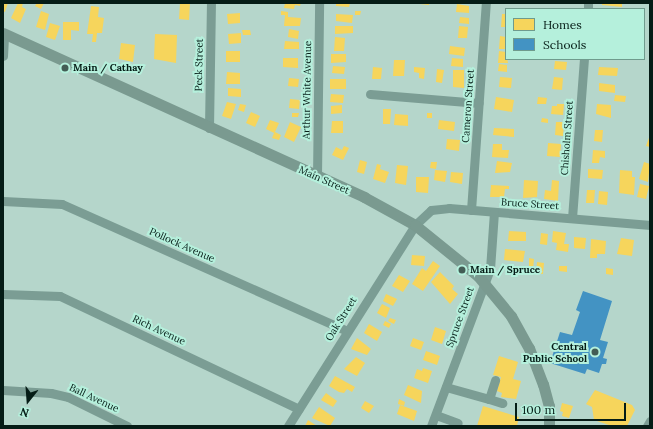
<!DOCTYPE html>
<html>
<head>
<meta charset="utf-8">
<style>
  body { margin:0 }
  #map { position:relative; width:653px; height:429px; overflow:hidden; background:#b5d6cb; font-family:Lora,serif }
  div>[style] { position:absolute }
  .homes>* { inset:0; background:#f6d55c }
  .schools>* { inset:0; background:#4393c3 }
  .minor>* { height:9px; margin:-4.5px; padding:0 4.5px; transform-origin:4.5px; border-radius:4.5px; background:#7b9d94 }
  .major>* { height:11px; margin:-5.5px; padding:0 5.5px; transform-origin:5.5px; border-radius:5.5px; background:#7a9a90 }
  .dots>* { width:11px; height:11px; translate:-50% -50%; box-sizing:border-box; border:2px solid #b5f0dc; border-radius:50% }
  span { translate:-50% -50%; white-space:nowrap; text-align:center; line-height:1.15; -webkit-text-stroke:4px #b5f0dc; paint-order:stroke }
  .street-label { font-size:10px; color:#051c16 }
  .poi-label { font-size:10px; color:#051c16; font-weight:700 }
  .left { translate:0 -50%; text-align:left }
  .right { translate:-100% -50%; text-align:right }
  .frame { position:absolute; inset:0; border:4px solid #051c16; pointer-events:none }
  .legend { position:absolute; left:505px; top:8px; width:140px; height:52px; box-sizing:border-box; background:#b5f0dc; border:1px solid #6f9b8d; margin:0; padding:5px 7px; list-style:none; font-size:12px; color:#051c16 }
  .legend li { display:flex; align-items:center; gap:8px; height:20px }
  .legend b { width:20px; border:1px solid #6f9b8d }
  .north { position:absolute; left:8px; top:381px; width:40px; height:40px; -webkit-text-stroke:3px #b5f0dc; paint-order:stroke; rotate:197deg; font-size:11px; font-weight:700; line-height:16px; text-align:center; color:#051c16 }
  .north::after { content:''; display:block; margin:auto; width:14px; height:18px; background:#051c16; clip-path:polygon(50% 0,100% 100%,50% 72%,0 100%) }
  .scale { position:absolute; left:515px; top:403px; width:111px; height:18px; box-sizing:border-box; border:2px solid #051c16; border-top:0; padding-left:5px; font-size:12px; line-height:14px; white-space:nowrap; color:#051c16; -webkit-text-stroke:3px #b5f0dc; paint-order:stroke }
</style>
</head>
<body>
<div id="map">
  <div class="homes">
    <i style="clip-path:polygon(3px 3px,8px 3px,5px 12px,3px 11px)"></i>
    <i style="clip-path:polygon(18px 3px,23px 3px,22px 7px,26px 9px,20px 23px,11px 18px)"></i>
    <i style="clip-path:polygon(37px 3px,44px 3px,41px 9px,35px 6px)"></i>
    <i style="clip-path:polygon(180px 3px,190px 3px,189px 20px,179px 19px)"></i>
    <i style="clip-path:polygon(285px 3px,301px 3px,300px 6px,295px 5px,294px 9px,284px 8px)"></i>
    <i style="clip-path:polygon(336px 3px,350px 3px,349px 7px,336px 6px)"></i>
    <i style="clip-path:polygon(420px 3px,429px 3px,429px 5px,420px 4px)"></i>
    <i style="clip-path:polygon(602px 3px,622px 3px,622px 7px,602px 5px)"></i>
    <i style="clip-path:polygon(457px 4px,469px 6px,469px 13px,456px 12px)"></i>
    <i style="clip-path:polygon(91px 6px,99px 7px,98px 17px,104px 18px,102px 33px,97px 33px,96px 42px,92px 42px,93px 34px,87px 34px)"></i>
    <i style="clip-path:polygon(41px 11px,49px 14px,45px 30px,36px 27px)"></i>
    <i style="clip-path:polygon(281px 11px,288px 12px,288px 17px,301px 18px,300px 26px,284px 26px,285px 15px,281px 15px)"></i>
    <i style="clip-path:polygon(355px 11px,361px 11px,360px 15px,355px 15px)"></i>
    <i style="clip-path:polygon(240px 13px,240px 23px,228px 24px,227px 14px)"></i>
    <i style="clip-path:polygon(336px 14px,353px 15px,352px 23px,336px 21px)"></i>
    <i style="clip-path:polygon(502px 14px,506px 14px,506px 27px,501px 27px)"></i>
    <i style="clip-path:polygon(460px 17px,469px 18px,469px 24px,459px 23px)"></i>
    <i style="clip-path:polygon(63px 22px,79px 22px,79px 31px,71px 30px,71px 40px,63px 40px)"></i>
    <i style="clip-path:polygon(50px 23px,60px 26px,55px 40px,46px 37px)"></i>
    <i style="clip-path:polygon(335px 26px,353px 26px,353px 33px,335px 34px)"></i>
    <i style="clip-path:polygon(459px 26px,468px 27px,467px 38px,458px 38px)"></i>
    <i style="clip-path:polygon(289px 29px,299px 31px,298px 39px,288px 37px)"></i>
    <i style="clip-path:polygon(242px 30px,250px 30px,251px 35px,243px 35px)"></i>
    <i style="clip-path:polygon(241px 33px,241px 43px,229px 44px,228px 34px)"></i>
    <i style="clip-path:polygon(155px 34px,177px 35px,176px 63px,154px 59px)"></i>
    <i style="clip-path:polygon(500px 36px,506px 37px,506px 49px,499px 49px)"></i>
    <i style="clip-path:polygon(335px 37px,345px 38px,344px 51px,334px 51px)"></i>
    <i style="clip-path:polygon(285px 41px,299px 42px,299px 49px,284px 49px)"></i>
    <i style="clip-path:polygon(121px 43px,135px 45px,133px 62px,119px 59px)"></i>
    <i style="clip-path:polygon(450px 46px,465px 48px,464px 56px,449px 54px)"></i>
    <i style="clip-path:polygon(226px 51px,240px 51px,240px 62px,226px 62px)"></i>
    <i style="clip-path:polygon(499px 51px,506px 52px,508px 63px,498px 63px)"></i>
    <i style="clip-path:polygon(331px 54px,346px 54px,346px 62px,331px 63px)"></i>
    <i style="clip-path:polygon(283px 58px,298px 58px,298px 68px,283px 67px)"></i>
    <i style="clip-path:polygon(452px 58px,463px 59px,463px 67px,451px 66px)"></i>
    <i style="clip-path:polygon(394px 60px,405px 60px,404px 76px,393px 76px)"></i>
    <i style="clip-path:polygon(555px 61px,567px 62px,566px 70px,554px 69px)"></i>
    <i style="clip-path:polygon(499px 64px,507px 65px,507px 72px,498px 71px)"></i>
    <i style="clip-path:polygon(333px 66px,345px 67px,344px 74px,332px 73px)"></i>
    <i style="clip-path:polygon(373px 67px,382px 68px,381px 79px,372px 79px)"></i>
    <i style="clip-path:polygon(414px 67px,425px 68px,424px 79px,419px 78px,419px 73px,414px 72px)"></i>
    <i style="clip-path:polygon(599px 67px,618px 68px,617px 76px,598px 75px)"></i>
    <i style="clip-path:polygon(437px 69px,444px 70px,442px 83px,436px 82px)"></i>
    <i style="clip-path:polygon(453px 70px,464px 70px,464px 88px,453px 87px)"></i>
    <i style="clip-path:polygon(227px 72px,240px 73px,240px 84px,226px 84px)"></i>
    <i style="clip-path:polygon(500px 77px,512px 78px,511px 88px,499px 87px)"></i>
    <i style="clip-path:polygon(554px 77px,563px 78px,562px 90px,552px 89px)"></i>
    <i style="clip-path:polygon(289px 78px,299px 79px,298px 87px,288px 86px)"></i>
    <i style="clip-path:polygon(330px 79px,346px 79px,346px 89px,330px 89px)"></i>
    <i style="clip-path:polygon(599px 83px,615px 85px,615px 93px,599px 91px)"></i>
    <i style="clip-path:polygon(228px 88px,241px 89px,241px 97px,228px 96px)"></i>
    <i style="clip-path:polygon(331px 94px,344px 95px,343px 103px,330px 102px)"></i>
    <i style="clip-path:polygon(615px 95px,626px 96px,625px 102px,614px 101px)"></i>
    <i style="clip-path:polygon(496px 97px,514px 100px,512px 112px,494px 109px)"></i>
    <i style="clip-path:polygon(538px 97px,547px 98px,546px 104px,537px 104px)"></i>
    <i style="clip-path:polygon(290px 99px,300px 100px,299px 109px,289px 108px)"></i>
    <i style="clip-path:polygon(227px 102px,236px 104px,231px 119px,222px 116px)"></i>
    <i style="clip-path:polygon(240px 104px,246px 105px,244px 112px,238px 110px)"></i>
    <i style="clip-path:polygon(557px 104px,564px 104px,563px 115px,551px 114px,552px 106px,557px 106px)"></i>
    <i style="clip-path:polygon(597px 104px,611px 105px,611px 118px,596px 114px)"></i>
    <i style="clip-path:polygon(342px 105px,342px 113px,331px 114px,331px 106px)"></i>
    <i style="clip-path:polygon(383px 109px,391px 109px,390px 124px,383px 124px)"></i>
    <i style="clip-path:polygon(251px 112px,260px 116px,255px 127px,246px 123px)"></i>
    <i style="clip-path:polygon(292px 113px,299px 113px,298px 117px,292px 117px)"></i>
    <i style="clip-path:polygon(427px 113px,432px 113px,432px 118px,427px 118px)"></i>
    <i style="clip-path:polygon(395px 114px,408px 115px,408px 126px,394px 125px)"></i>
    <i style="clip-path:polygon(542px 118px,548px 119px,548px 123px,541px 122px)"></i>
    <i style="clip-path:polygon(270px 120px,279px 123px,275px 132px,281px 135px,279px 140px,272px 138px,274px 133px,266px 129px)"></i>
    <i style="clip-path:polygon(439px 120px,455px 122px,454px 131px,438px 129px)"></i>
    <i style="clip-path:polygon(332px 121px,343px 121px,343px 133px,331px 133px)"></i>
    <i style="clip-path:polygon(290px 122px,301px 127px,294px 142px,284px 137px)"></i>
    <i style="clip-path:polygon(556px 122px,564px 122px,563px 136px,555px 135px)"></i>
    <i style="clip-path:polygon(494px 128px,514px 129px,514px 137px,493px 135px)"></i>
    <i style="clip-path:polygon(595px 130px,603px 130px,602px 142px,594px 141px)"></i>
    <i style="clip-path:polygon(650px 135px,650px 147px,646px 146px)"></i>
    <i style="clip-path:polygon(447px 139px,460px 140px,459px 151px,446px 149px)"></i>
    <i style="clip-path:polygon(548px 143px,561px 144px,560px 157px,547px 156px)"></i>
    <i style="clip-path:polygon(493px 144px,502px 144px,502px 150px,509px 150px,508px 158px,492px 157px)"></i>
    <i style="clip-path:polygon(344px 146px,349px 148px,343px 160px,332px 155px,336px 147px,342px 150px)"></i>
    <i style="clip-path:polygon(593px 150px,605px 151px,605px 158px,600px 157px,599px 163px,592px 163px)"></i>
    <i style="clip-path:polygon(360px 160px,367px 162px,364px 174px,357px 172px)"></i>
    <i style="clip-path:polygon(497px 161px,512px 163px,510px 172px,495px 173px)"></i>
    <i style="clip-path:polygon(431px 162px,437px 162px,436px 169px,430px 168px)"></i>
    <i style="clip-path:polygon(644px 162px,650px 164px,648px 182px,639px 179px)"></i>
    <i style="clip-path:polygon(377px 164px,381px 165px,380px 169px,389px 172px,385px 183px,373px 179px)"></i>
    <i style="clip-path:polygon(397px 165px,408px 166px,406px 185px,395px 183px)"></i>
    <i style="clip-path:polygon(588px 169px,603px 170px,602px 179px,588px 178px)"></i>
    <i style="clip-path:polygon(435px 170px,447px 171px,445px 182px,434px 180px)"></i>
    <i style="clip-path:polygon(620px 170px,632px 171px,632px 177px,635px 177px,634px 195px,619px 193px)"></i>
    <i style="clip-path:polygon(451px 172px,463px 173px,462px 184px,450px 182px)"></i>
    <i style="clip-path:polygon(416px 177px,429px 177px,428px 193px,416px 192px)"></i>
    <i style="clip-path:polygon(524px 180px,538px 181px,537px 197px,523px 198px)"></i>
    <i style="clip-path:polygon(552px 180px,559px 181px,558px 201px,544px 199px,545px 190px,551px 191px)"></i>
    <i style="clip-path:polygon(640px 184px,649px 186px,646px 199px,637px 197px)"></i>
    <i style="clip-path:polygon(491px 185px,509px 186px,509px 189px,505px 189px,504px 197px,490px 197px)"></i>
    <i style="clip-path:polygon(587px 190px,595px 190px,594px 203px,586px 203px)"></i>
    <i style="clip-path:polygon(599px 191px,608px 192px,607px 205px,598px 204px)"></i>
    <i style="clip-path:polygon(509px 231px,526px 232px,526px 241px,508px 241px)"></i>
    <i style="clip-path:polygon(553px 231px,566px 233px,564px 244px,569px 244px,568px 252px,556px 250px,557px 243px,552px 242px)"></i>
    <i style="clip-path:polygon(541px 233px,548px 234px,547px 245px,540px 244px)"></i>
    <i style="clip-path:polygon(574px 237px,586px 238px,585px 249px,574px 248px)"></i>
    <i style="clip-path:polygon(621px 238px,634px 240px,632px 256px,617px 254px)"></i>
    <i style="clip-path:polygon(591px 239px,606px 241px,605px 254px,597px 254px,597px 258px,590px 258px)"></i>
    <i style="clip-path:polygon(505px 249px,525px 251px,523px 262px,504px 260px)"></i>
    <i style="clip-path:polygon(412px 255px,425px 256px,424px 266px,411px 265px)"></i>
    <i style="clip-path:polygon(529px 258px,534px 259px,533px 270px,529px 269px)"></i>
    <i style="clip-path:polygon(433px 261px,440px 266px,423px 291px,412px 284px,422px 268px,426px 271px)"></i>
    <i style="clip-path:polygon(537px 262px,544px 263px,543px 274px,536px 273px)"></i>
    <i style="clip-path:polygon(559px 266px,567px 266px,567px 272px,559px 271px)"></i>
    <i style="clip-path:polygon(606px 268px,613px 269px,613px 275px,606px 274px)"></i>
    <i style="clip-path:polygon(440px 272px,454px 286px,452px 289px,458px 294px,450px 304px,431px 282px)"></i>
    <i style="clip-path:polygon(399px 275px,410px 281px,403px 292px,392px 286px)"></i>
    <i style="clip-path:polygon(386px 294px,397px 299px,393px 306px,383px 301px)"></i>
    <i style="clip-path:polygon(382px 304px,390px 308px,386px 318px,377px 313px)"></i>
    <i style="clip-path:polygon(390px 318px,396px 320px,394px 324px,388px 321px)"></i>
    <i style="clip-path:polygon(385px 321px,391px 324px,389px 328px,383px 325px)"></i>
    <i style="clip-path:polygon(369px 324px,382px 332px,377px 341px,364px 333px)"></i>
    <i style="clip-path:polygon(435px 327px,446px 331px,442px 344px,431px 340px)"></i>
    <i style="clip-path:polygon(357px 338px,371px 349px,367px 355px,351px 349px)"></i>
    <i style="clip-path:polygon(413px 338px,424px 342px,421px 350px,410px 346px)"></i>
    <i style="clip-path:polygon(426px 351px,440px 356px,437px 365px,423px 360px)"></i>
    <i style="clip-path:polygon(499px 356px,518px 362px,513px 379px,521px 381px,516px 399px,501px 397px,502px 393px,497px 391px,501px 377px,493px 375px)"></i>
    <i style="clip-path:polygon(356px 357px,365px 363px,357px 376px,344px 369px)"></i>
    <i style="clip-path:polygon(423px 368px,432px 371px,428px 383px,414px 378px,417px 369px,422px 371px)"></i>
    <i style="clip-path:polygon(335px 376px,355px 387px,352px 392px,347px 389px,344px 393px,339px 392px,329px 386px)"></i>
    <i style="clip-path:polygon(408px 385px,422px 391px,421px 403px,404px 395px)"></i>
    <i style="clip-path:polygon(595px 390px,632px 405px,635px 410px,627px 426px,612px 426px,594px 420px,592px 407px,586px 404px)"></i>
    <i style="clip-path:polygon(326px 393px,337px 401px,333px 407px,321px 400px)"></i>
    <i style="clip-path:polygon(399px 399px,405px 402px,404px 406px,398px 404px)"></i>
    <i style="clip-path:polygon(365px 401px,374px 406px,369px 413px,361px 408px)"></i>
    <i style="clip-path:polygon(562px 403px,573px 406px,569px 418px,562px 416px,563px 412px,560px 411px)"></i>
    <i style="clip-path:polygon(400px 405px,417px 411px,414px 421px,397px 414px)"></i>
    <i style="clip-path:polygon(483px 406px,519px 417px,517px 426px,477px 426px)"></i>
    <i style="clip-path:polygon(319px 407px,335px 418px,330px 426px,312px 418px)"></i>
    <i style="clip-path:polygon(308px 420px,317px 426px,305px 426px)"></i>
  </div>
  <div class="schools">
    <i style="clip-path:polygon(583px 291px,612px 301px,600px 340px,608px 342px,603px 358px,607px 359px,606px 364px,602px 364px,599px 373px,587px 369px,585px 374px,550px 363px,560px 332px,572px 335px,580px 312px,576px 310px)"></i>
  </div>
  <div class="minor">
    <i style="left:588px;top:9px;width:6px;rotate:-90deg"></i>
    <i style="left:3px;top:56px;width:22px;rotate:-87deg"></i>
    <i style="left:370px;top:94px;width:109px;rotate:4.7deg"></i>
    <i style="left:209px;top:128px;width:125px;rotate:-89.1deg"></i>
    <i style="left:317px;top:177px;width:174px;rotate:-89.3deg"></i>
    <i style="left:3px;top:201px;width:59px;rotate:2.9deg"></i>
    <i style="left:62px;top:204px;width:312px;rotate:24deg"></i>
    <i style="left:471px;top:210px;width:208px;rotate:-85.9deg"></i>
    <i style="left:572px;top:218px;width:159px;rotate:-85.7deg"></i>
    <i style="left:3px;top:294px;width:57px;rotate:2deg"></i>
    <i style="left:60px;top:296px;width:264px;rotate:25.3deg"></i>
    <i style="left:446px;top:387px;width:45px;rotate:15.6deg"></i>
    <i style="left:489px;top:399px;width:20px;rotate:-72deg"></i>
    <i style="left:3px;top:390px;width:48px;rotate:3.6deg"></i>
    <i style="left:51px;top:393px;width:17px;rotate:13deg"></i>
    <i style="left:68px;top:397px;width:66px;rotate:26.2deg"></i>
    <i style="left:489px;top:399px;width:14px;rotate:17deg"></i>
    <i style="left:436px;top:415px;width:23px;rotate:20deg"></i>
    <i style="left:288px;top:426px;width:238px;rotate:-57.7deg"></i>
    <i style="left:415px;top:225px;width:22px;rotate:-43deg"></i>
    <i style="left:431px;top:210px;width:18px;rotate:-6deg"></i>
    <i style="left:449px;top:208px;width:202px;rotate:4.8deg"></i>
    <i style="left:431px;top:426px;width:168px;rotate:-69.4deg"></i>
    <i style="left:490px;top:269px;width:57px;rotate:-86deg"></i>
    <i style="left:647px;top:426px;width:6px;rotate:-59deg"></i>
  </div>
  <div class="major">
    <i style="left:3px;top:33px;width:397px;rotate:24.4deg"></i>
    <i style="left:364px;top:197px;width:58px;rotate:28.8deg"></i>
    <i style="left:415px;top:225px;width:81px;rotate:39deg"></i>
    <i style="left:478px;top:276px;width:52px;rotate:50.5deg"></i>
    <i style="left:511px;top:316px;width:37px;rotate:61deg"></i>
    <i style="left:529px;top:348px;width:39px;rotate:69deg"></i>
    <i style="left:543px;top:384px;width:23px;rotate:75deg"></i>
    <i style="left:549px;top:406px;width:20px;rotate:90deg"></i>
  </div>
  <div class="dots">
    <i style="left:65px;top:68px;background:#435d55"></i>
    <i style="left:462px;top:270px;background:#435d55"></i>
    <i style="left:595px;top:352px;background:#435d55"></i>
  </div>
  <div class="street-label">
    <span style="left:199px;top:65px;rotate:-89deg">Peck Street</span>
    <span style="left:307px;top:90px;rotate:-89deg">Arthur White Avenue</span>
    <span style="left:468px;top:106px;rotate:-86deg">Cameron Street</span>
    <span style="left:567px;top:138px;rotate:-86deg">Chisholm Street</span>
    <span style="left:324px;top:180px;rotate:24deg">Main Street</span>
    <span style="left:530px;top:204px;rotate:4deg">Bruce Street</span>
    <span style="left:182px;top:245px;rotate:24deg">Pollock Avenue</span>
    <span style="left:460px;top:317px;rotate:-70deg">Spruce Street</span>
    <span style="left:341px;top:319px;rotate:-58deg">Oak Street</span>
    <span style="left:159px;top:330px;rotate:25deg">Rich Avenue</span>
    <span style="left:94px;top:398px;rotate:25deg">Ball Avenue</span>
  </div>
  <div class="poi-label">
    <span class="left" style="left:73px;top:68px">Main / Cathay</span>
    <span class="left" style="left:470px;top:270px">Main / Spruce</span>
    <span class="right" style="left:587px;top:352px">Central<br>Public School</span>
  </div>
  <div class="frame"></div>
  <ul class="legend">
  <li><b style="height:11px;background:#f6d55c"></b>Homes</li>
  <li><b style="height:11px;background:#4393c3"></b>Schools</li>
  </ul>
  <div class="north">N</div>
  <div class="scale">100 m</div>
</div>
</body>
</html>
